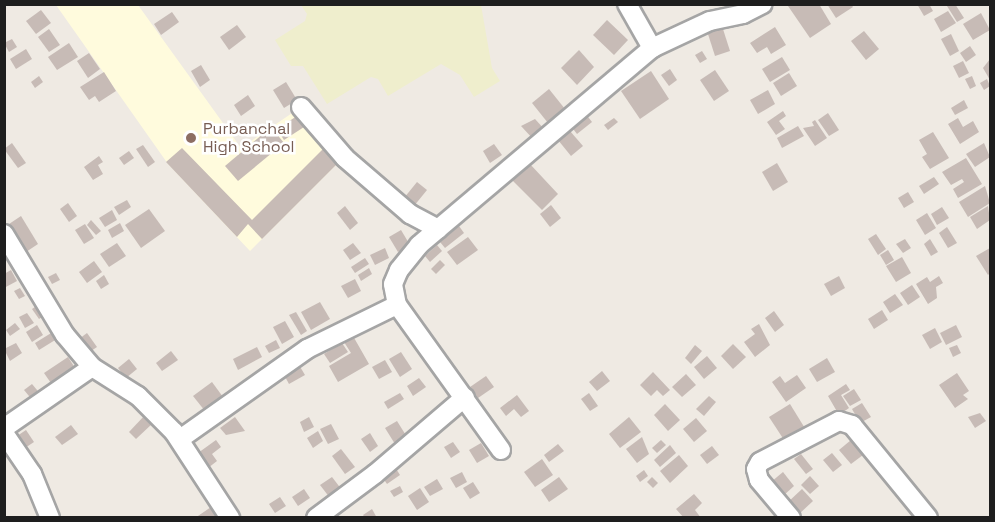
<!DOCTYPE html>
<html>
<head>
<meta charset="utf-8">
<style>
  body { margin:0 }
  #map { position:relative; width:995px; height:522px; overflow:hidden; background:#efeae3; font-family:"Space Grotesk",sans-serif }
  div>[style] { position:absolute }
  .education>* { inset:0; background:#fffbdd }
  .farmland>* { inset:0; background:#efeecd }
  .building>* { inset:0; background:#c7bbb6 }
  .roads { filter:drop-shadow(2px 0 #a5a5a5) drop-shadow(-2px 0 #a5a5a5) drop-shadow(0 2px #a5a5a5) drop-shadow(0 -2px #a5a5a5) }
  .street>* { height:18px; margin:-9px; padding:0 9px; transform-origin:9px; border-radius:9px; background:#fff }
  .dots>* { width:16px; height:16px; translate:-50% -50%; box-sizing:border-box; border:3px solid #fff; border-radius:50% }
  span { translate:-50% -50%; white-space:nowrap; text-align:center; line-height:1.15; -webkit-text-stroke:5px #fff; paint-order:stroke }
  .education-label { font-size:16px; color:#785e54 }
  .left { translate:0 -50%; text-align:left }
  .frame { position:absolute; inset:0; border:6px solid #1e1e1e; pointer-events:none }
</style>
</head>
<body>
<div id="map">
  <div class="education">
    <i style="clip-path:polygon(56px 5px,138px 5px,241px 148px,301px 107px,338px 163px,250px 251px,168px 164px)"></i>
  </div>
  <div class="farmland">
    <i style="clip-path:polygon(301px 5px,481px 5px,492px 68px,500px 81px,474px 97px,460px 75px,441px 64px,388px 96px,378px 79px,371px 77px,327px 104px,303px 66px,291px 66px,275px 40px,305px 21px,307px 14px)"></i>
  </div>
  <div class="building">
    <i style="clip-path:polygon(819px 4px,831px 24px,810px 38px,788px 6px)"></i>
    <i style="clip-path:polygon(827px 4px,851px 4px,853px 7px,836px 18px)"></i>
    <i style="clip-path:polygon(917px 4px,929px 4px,933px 11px,924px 16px)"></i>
    <i style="clip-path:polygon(955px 4px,964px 18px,957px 22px,947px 6px)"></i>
    <i style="clip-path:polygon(41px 10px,51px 23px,36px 34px,26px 21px)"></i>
    <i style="clip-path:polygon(948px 11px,956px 23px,941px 32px,934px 19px)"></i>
    <i style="clip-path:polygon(172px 12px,179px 22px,161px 35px,154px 24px)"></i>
    <i style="clip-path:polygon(981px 13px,990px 30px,973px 40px,963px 24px)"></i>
    <i style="clip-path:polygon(607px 20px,628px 40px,614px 55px,593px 35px)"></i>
    <i style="clip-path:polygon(237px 25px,246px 37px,229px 50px,220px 37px)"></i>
    <i style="clip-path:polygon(722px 26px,730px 51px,715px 56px,707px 31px)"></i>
    <i style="clip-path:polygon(775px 27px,786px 45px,771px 54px,767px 47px,757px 53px,750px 43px)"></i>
    <i style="clip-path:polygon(49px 29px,60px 45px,49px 52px,38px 37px)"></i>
    <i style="clip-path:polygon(864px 31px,879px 49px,866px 60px,851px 41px)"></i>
    <i style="clip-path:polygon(951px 34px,959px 51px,950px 56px,941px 39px)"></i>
    <i style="clip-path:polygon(12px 39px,17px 47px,9px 52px,4px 43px)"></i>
    <i style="clip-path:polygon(69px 43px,78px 57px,57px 70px,48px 57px)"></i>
    <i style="clip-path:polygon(970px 46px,976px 55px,966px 62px,960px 53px)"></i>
    <i style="clip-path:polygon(26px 49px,32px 59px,16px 69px,10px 59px)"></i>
    <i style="clip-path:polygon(579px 50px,594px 67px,577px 85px,561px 68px)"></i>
    <i style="clip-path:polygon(702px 51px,707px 59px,700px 63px,695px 55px)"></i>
    <i style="clip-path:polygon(89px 53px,100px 69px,88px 78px,77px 61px)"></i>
    <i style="clip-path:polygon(782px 57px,790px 70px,770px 82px,762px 69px)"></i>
    <i style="clip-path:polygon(990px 59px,990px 80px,983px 68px)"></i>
    <i style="clip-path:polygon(963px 61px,969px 73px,959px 78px,953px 66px)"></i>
    <i style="clip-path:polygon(201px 65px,210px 80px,200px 87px,191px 71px)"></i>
    <i style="clip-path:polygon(670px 69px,677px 80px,669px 86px,661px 75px)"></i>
    <i style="clip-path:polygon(715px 70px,729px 91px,714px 101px,700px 80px)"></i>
    <i style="clip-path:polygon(651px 71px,669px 99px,640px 119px,621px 91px)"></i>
    <i style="clip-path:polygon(104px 72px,116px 91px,99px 102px,95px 96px,89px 100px,80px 87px)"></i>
    <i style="clip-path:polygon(789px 73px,797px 86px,781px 96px,773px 83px)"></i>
    <i style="clip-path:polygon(39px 76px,43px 82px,35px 88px,31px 82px)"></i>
    <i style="clip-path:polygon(972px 76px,976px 86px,970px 89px,965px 79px)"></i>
    <i style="clip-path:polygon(987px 79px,990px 86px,984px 90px,980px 83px)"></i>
    <i style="clip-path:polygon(286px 82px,297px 100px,284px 108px,273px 90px)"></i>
    <i style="clip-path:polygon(549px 89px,565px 109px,548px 123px,532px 103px)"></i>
    <i style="clip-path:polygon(768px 90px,775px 104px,758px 114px,750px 100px)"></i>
    <i style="clip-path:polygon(248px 95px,255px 106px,241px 116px,234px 105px)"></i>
    <i style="clip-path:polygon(964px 100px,968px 108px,955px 115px,951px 108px)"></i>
    <i style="clip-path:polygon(783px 111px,786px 116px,779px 121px,785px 129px,776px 135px,767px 122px)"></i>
    <i style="clip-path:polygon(585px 113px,592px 122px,577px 134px,570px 125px)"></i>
    <i style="clip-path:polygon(828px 113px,839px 130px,829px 136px,818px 120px)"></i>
    <i style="clip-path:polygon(297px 116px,304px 127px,284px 140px,277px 129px)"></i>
    <i style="clip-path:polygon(614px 118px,618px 122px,608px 130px,604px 125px)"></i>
    <i style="clip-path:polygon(958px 118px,963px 127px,973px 121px,979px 132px,960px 144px,948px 124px)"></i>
    <i style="clip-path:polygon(535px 119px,545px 130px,534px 140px,521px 126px)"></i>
    <i style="clip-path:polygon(815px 120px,827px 138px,815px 146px,803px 128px,814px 126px,812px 122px)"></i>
    <i style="clip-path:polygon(798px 126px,804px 136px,782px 148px,777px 138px)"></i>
    <i style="clip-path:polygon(271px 127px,284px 143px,238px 181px,225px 166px)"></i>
    <i style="clip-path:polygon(570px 131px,583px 146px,571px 156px,558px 140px)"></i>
    <i style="clip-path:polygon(933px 132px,949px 158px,930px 169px,922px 157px,927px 154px,919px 140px)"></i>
    <i style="clip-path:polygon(12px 143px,26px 163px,18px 168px,4px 149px)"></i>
    <i style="clip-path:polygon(984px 143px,990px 157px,975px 167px,966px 154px)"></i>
    <i style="clip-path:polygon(494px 144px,502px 155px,490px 163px,483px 151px)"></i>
    <i style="clip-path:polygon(143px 145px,155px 162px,148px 167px,136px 149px)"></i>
    <i style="clip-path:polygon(182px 148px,252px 220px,324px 148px,338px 163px,262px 239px,248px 224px,237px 237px,166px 162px)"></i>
    <i style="clip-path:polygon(129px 151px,134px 158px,124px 165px,119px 158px)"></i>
    <i style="clip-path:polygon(99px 156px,103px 162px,98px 165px,103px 174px,93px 180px,84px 167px)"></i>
    <i style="clip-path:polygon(966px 158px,982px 184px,958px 198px,953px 189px,964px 182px,962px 179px,951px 185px,942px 172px)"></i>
    <i style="clip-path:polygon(529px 163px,558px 194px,542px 210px,512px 180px)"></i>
    <i style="clip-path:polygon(777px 163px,788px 182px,773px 191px,762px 172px)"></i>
    <i style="clip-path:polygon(934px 177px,939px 184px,924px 194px,919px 186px)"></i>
    <i style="clip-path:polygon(417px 182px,427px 190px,414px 206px,404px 198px)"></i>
    <i style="clip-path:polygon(985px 186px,990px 203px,968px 217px,959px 202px)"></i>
    <i style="clip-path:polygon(908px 192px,914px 202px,904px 208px,898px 198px)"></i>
    <i style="clip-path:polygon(127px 200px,131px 207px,119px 215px,114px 207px)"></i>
    <i style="clip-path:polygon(68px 203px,77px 216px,69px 222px,60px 209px)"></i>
    <i style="clip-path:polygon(551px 205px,561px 218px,550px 227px,540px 214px)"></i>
    <i style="clip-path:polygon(345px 206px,358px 223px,350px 230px,337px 213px)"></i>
    <i style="clip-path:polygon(988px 206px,990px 220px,977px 229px,970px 217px)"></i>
    <i style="clip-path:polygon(942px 207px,949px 218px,937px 225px,931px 214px)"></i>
    <i style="clip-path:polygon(149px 209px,165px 231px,141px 248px,125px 225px)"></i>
    <i style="clip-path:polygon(112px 210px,117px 220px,105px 227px,99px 218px)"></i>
    <i style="clip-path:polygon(927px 213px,936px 228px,925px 235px,916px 220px)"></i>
    <i style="clip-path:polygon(21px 216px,38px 244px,23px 254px,6px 226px)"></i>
    <i style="clip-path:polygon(91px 220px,101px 231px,96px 235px,87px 225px)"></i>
    <i style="clip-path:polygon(120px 223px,124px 231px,112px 238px,108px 230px)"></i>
    <i style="clip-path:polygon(85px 224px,94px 238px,84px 244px,75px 230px)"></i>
    <i style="clip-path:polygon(459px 226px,464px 233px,445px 248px,440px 242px)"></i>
    <i style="clip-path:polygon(947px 227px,957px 243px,948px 248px,939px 233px)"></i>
    <i style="clip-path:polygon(401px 230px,410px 245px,398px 252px,389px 237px)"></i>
    <i style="clip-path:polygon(876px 234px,886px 249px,878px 255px,868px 239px)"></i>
    <i style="clip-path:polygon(468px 237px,478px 250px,457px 265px,447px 252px)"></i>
    <i style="clip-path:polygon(905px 239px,911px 248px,903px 253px,896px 244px)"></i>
    <i style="clip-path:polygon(930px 239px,938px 252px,931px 256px,924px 244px)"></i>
    <i style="clip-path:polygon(117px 243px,126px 256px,109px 267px,100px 254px)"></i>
    <i style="clip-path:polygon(353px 243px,361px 253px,350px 260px,343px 250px)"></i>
    <i style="clip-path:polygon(437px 245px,442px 251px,430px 262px,425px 256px)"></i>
    <i style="clip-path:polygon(385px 248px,389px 258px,375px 265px,370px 255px)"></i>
    <i style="clip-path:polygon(990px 248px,990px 273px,988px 275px,976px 256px)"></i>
    <i style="clip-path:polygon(888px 250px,894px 260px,886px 265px,880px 255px)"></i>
    <i style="clip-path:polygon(902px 257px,911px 273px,896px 282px,886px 266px)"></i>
    <i style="clip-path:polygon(365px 258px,369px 264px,355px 273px,351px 267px)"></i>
    <i style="clip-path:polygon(440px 260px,445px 265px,436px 274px,431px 269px)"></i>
    <i style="clip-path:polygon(94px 261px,102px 272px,87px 283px,79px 272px)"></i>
    <i style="clip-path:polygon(369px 268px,372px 274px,361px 281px,358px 275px)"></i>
    <i style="clip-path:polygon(11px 270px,17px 281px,4px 288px,4px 274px)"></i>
    <i style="clip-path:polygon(56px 273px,60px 280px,52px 284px,48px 277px)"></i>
    <i style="clip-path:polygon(104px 275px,109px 284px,101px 289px,96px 281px)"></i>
    <i style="clip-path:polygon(839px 276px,845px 288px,831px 296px,824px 284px)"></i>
    <i style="clip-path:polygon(939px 276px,943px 283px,936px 287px,937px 298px,928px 304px,916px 284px,927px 277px,930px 282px)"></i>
    <i style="clip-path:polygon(355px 279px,361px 291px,348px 298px,341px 286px)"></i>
    <i style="clip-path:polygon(912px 285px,920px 297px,908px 305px,900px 293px)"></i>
    <i style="clip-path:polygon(20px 288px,25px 296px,19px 299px,14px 291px)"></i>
    <i style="clip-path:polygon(895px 294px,903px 305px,890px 313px,883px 302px)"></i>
    <i style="clip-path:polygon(320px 302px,330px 319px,311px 330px,301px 312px)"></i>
    <i style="clip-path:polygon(41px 303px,47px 314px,39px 319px,32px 309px)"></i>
    <i style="clip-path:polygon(882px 310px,888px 320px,874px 329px,868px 319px)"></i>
    <i style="clip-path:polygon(774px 311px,784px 325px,775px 332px,765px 318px)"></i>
    <i style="clip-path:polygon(296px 312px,307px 331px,301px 335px,289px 315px)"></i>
    <i style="clip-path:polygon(27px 313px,34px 323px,25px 328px,19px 317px)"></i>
    <i style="clip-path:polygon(285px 321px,294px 337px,282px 344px,273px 327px)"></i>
    <i style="clip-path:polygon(15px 323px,20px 329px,10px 336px,6px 330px)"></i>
    <i style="clip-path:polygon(759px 324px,770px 345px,755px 357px,744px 342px,755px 334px,751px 329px)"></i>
    <i style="clip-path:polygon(37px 325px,43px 335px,32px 342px,26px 332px)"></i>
    <i style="clip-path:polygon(956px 325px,962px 337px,946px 345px,940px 333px)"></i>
    <i style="clip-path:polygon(935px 328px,942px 342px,930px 349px,922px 335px)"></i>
    <i style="clip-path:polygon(56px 330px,60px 337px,39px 350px,35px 343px)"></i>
    <i style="clip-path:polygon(87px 333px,97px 347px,88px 353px,79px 339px)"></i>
    <i style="clip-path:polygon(353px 336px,369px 364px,338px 382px,329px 366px,351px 353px,344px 342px)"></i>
    <i style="clip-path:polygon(276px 340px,280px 348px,269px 353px,265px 346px)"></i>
    <i style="clip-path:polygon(16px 343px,22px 353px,10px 361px,4px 349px)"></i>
    <i style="clip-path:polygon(342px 343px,348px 352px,330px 363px,324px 354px)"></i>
    <i style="clip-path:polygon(733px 344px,746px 357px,733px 369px,721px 356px)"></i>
    <i style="clip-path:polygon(695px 345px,702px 351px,691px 364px,685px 358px)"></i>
    <i style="clip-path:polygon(957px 345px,961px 353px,953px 357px,949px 348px)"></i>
    <i style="clip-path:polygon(257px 347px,262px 357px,238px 370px,233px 359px)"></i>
    <i style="clip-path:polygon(171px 351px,178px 360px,162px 371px,156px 363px)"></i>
    <i style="clip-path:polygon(401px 352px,412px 369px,400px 377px,389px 359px)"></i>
    <i style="clip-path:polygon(707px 356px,717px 368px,704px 379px,694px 367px)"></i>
    <i style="clip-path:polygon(68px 357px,77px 371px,53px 386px,44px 373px)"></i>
    <i style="clip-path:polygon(827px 358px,835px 372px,817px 382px,809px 369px)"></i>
    <i style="clip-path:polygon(129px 359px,137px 369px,126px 378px,118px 368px)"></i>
    <i style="clip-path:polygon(385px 360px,392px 372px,379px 379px,372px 367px)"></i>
    <i style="clip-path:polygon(299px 365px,305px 375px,289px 384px,283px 373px)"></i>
    <i style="clip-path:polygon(602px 371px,610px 381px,597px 391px,589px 382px)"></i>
    <i style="clip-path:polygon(653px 372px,670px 390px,663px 396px,657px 390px,651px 396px,640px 385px)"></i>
    <i style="clip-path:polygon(957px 373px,969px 391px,963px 395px,968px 399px,955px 408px,939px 385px)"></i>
    <i style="clip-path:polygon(686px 374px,696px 385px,682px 397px,672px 387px)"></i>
    <i style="clip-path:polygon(797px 375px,806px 388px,786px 402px,772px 382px,780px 376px,785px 383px)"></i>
    <i style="clip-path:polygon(486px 376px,494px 387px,478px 398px,470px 387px)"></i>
    <i style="clip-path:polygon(419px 378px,426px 387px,413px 396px,407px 386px)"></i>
    <i style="clip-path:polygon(212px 382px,223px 397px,205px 411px,193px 396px)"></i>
    <i style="clip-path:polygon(32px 384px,42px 396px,34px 402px,24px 390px)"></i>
    <i style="clip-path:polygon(846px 384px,850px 390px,841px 395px,849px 408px,839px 415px,828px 396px)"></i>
    <i style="clip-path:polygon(854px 389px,861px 400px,850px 406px,843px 396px)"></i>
    <i style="clip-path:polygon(400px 393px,404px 399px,388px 409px,384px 402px)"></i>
    <i style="clip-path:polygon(589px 393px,598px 406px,590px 411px,581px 399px)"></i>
    <i style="clip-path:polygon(517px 395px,529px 411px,521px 417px,514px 409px,506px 416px,500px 408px)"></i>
    <i style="clip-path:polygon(709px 396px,716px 402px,704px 416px,696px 409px)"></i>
    <i style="clip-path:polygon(862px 403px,871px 417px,860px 423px,852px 409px)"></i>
    <i style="clip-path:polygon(665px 404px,680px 420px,668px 431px,654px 415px)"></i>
    <i style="clip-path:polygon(790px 404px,806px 430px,786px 443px,769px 417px)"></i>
    <i style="clip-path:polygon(980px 413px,986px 421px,975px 428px,968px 417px)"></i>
    <i style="clip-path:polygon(145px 415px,153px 423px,136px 439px,129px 432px)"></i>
    <i style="clip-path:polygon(235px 417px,245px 431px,226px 435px,220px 428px)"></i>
    <i style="clip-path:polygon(309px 417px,314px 427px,304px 432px,300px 422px)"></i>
    <i style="clip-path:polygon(629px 417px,641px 432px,620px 448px,609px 434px)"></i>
    <i style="clip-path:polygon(696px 418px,707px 431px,694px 442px,683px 429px)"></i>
    <i style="clip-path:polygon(397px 421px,407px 437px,395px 444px,385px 428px)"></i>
    <i style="clip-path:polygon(331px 424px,339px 439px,328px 444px,320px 429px)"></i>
    <i style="clip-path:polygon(71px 425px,78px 434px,62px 445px,55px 437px)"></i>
    <i style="clip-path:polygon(26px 430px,34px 442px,22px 450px,14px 438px)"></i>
    <i style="clip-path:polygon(318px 431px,323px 441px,313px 448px,307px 438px)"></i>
    <i style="clip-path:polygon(370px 433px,378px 446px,370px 452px,361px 439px)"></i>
    <i style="clip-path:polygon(642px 437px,649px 454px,637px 463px,626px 449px)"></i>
    <i style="clip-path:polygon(216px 440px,221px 447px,212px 454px,217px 461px,208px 468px,198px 453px)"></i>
    <i style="clip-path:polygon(661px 440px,666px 445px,657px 453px,652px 448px)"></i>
    <i style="clip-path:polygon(851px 440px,863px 455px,851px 464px,839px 450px)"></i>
    <i style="clip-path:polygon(453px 442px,460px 452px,451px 458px,444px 447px)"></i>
    <i style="clip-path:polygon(481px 443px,489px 456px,477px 463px,469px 450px)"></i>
    <i style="clip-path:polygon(558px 444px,564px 451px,549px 462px,544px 455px)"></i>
    <i style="clip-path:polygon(670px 445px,676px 453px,660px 467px,654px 460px)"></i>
    <i style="clip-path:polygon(712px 446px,719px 455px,707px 464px,700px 455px)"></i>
    <i style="clip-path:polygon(341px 449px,355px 467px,345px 474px,332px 456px)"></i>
    <i style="clip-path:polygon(832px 453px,842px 465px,833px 472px,823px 460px)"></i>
    <i style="clip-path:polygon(801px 454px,813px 469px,806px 474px,794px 459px)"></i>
    <i style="clip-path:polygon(679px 455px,688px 466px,670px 483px,660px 471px)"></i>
    <i style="clip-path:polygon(542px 459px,553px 475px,535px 487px,524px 472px)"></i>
    <i style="clip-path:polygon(393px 464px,400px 475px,387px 484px,380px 474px)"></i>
    <i style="clip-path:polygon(644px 470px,648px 476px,640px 482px,636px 476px)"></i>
    <i style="clip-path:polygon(462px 472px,467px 482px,456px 488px,450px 478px)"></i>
    <i style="clip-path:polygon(783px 472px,794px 486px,783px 496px,771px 482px)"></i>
    <i style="clip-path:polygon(810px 476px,819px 486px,810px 494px,801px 485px)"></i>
    <i style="clip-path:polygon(332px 477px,342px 490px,330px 498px,320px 485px)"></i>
    <i style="clip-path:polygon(559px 477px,568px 489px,549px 502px,541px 490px)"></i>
    <i style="clip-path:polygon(652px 477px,658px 483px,653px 488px,647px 482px)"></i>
    <i style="clip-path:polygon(437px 479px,443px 489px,430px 496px,424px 487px)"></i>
    <i style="clip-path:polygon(473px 482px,480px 493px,470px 499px,463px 488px)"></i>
    <i style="clip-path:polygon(400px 486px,403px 492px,394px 497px,390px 491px)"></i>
    <i style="clip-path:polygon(420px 488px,429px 502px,417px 510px,408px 496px)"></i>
    <i style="clip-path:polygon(304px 489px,310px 498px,298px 506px,292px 497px)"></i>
    <i style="clip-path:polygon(802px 489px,813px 501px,798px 515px,787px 503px)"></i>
    <i style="clip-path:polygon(694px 494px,702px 503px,695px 510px,701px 518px,684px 518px,676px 509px)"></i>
    <i style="clip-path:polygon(280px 497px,286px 506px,275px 513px,269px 504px)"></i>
    <i style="clip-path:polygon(214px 505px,223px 518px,195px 518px)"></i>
    <i style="clip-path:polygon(372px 509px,377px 518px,365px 518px,363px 515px)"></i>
  </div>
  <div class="roads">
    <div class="street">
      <i style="left:627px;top:4px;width:51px;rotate:60.4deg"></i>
      <i style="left:301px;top:107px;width:67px;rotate:49.2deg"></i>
      <i style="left:345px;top:158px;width:86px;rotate:40.7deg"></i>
      <i style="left:410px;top:214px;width:32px;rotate:28deg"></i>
      <i style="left:4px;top:234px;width:118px;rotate:58.9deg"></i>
      <i style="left:65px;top:335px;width:42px;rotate:49.8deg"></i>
      <i style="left:92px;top:367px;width:54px;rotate:32.2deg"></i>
      <i style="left:138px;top:396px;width:51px;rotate:45deg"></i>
      <i style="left:174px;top:432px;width:103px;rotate:56.9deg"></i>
      <i style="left:4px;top:428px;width:107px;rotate:-34.7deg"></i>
      <i style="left:4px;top:433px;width:50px;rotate:55.7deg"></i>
      <i style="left:32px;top:474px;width:48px;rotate:67.8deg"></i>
      <i style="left:180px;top:439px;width:156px;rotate:-35.3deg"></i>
      <i style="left:307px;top:349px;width:100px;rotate:-26.1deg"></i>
      <i style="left:501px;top:450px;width:178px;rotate:-125.6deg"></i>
      <i style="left:397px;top:305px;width:21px;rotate:-101deg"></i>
      <i style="left:393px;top:284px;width:15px;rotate:-67deg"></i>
      <i style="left:399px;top:270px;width:32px;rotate:-51deg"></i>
      <i style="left:419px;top:245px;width:305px;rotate:-40.2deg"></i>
      <i style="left:652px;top:48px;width:64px;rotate:-25deg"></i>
      <i style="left:710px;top:21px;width:34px;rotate:-12deg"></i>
      <i style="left:743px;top:14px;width:22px;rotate:-27deg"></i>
      <i style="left:316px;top:518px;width:74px;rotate:-36.7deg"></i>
      <i style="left:375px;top:474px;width:118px;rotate:-40.5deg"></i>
      <i style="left:791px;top:518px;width:50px;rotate:-130.1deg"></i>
      <i style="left:759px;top:480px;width:11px;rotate:-105deg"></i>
      <i style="left:756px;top:469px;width:8px;rotate:-60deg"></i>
      <i style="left:760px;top:462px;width:89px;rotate:-27.4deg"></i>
      <i style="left:839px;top:421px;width:14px;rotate:17deg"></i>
      <i style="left:852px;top:425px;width:120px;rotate:50.7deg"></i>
    </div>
  </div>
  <div class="dots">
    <i style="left:191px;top:138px;background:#8d6e63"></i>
  </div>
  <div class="education-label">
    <span class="left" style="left:203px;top:138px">Purbanchal<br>High School</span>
  </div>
  <div class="frame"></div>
</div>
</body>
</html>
